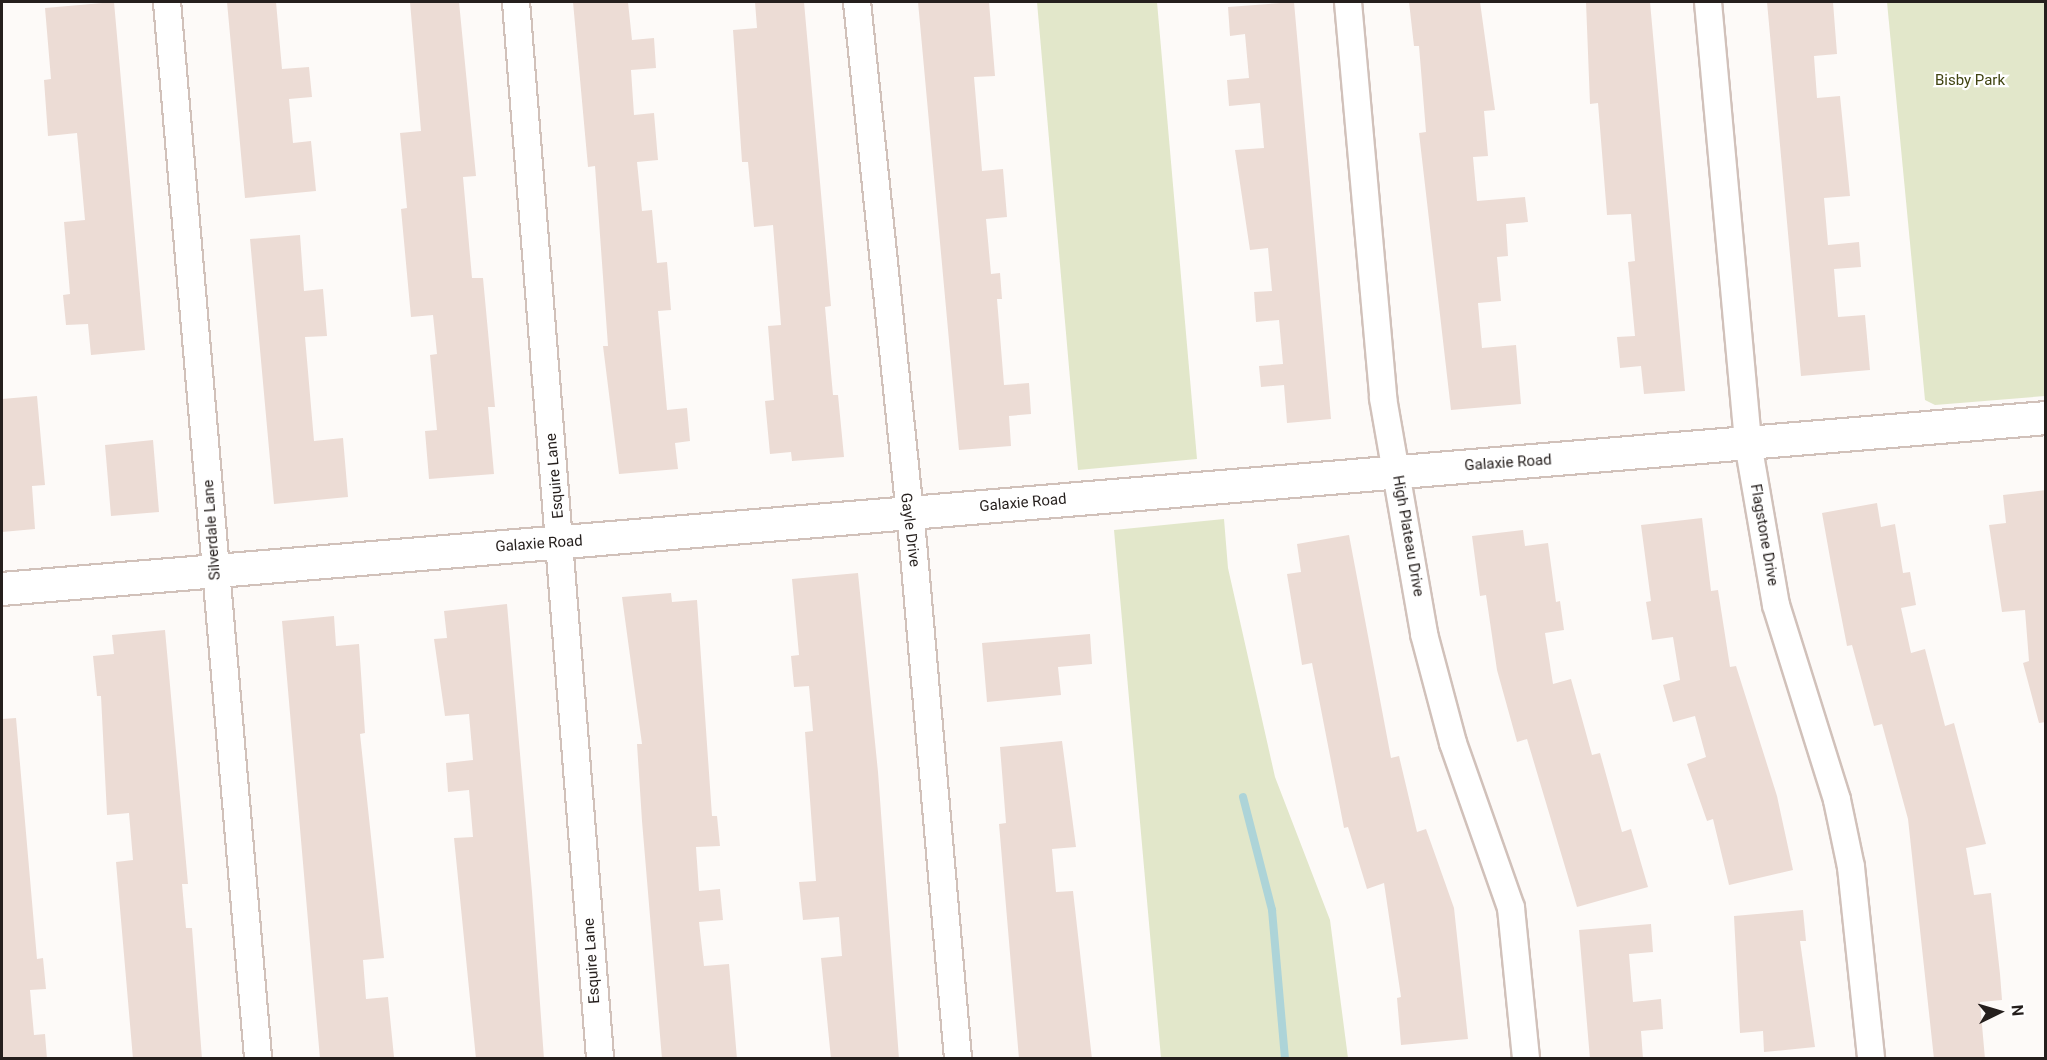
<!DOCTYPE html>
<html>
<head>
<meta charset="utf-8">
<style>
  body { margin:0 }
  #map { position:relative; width:2047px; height:1060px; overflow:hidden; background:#fdfaf8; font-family:Roboto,sans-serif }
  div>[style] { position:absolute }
  .green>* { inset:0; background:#e2e7ca }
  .stream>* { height:8px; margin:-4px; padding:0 4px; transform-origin:4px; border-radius:4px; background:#add4d8 }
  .building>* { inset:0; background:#ecdcd5 }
  .roads { filter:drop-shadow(2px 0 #d1c1ba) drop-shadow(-2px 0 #d1c1ba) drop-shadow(0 2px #d1c1ba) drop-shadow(0 -2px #d1c1ba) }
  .minor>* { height:26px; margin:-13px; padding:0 13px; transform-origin:13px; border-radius:13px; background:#fff }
  .tertiary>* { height:32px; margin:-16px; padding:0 16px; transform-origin:16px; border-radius:16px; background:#fff }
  span { translate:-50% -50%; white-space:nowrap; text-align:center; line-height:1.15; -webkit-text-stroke:4.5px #fff; paint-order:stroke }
  .park-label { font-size:15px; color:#414512 }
  .street-label { font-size:15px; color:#251f1d }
  .frame { position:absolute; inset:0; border:3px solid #251f1d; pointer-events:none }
  .north { position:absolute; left:1969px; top:982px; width:60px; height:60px; -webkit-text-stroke:4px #fff; paint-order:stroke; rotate:85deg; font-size:16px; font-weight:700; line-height:24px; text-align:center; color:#251f1d }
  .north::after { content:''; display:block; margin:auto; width:21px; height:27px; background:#251f1d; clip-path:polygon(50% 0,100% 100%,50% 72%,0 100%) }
</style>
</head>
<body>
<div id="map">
  <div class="green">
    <i style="clip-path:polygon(1037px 2px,1157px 2px,1197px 459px,1078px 470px)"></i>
    <i style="clip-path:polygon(1887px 2px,2045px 2px,2045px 396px,1935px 405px,1925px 400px)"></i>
    <i style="clip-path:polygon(1224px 519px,1228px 568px,1275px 777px,1330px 920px,1348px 1058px,1161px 1058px,1114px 530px)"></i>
  </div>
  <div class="stream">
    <i style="left:1243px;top:797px;width:117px;rotate:75.6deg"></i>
    <i style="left:1272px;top:910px;width:149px;rotate:85deg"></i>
  </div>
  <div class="building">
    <i style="clip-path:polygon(114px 2px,145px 350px,91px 355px,88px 324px,66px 325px,63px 295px,70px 294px,64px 222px,85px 220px,77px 133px,48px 136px,44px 80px,51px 79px,45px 8px)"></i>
    <i style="clip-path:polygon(227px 2px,276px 2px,282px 69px,309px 67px,312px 97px,289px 99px,293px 143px,311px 141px,316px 191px,245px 198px)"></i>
    <i style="clip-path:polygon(410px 2px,459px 2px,476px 176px,463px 177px,472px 278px,483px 278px,495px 407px,488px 407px,494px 474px,429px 479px,425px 431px,437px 430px,430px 355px,437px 354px,433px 315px,411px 317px,401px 209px,407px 208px,400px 133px,421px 131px)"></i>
    <i style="clip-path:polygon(573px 2px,628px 2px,632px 40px,654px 38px,656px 68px,631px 70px,634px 115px,654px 113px,658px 160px,637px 162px,642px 211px,652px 210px,657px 263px,667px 262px,671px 310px,658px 311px,667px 410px,687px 408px,690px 441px,675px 443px,678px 469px,619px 474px,603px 346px,608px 346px,595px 166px,588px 167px)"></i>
    <i style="clip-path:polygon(755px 2px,804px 2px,831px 306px,825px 307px,833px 395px,838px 395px,844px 457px,792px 461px,791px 452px,770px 454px,765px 401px,774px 400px,768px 326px,781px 325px,773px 225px,754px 227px,748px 162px,742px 162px,733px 30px,757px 28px)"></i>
    <i style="clip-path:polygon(918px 2px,989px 2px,995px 76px,974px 77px,982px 171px,1003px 169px,1007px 217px,986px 219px,991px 274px,1000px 273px,1002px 299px,997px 299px,1004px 385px,1029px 383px,1031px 414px,1009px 416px,1011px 446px,959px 450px)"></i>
    <i style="clip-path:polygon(1294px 2px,1331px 419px,1287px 423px,1284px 385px,1261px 387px,1259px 366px,1283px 364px,1279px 320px,1256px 322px,1254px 292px,1272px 291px,1268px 248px,1250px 250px,1235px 150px,1264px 148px,1260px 103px,1229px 106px,1227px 80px,1249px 78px,1245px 34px,1230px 36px,1228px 7px)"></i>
    <i style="clip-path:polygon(1409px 2px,1480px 2px,1495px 110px,1484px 111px,1488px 156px,1473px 157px,1477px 201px,1525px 197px,1528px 222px,1506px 224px,1508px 256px,1497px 257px,1501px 301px,1478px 303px,1482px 348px,1516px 345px,1521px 404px,1451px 410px,1419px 133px,1426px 132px,1419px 46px,1414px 46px)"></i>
    <i style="clip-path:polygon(1586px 2px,1650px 2px,1685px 391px,1644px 394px,1641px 366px,1620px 368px,1617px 337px,1635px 336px,1628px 262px,1635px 261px,1631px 214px,1607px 215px,1598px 103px,1590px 104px)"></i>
    <i style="clip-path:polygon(1767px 2px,1833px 2px,1837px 54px,1814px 56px,1817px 98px,1840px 96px,1850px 196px,1824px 198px,1828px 245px,1859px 242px,1861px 267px,1834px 269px,1838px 317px,1865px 315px,1870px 370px,1801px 376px)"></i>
    <i style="clip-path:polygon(300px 235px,304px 291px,323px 289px,327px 336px,305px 337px,314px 441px,343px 438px,348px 497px,274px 504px,250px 239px)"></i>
    <i style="clip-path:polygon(37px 396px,45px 485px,32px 486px,35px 529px,2px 532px,2px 399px)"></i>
    <i style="clip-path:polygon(153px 440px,159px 512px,111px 516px,105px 445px)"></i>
    <i style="clip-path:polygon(2046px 490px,2046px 722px,2039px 723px,2023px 663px,2029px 661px,2025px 610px,2002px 612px,1989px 525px,2006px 523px,2003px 495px)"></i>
    <i style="clip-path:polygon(1877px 503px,1881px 527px,1895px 524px,1903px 573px,1910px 572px,1916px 605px,1901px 608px,1911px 653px,1925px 649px,1945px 726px,1954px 723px,1986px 844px,1966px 848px,1974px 895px,1991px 893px,2000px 974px,2002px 1000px,1980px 1002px,1985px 1059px,1934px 1059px,1908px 819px,1882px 724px,1874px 726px,1852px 645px,1847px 646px,1832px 569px,1822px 513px)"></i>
    <i style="clip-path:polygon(1702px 518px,1711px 591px,1718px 590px,1730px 667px,1736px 666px,1777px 796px,1793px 870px,1729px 885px,1713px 819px,1707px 821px,1687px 764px,1706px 757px,1695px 716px,1673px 722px,1663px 685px,1680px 680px,1673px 637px,1652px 640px,1646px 602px,1651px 601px,1641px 525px)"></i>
    <i style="clip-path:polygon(1523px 530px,1525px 546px,1548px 543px,1556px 602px,1560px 601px,1564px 630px,1545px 633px,1553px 684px,1571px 679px,1592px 755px,1600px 753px,1622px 832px,1631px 829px,1648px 887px,1577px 907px,1527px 739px,1517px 742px,1497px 670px,1486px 595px,1480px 596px,1472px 536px)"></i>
    <i style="clip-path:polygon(1349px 535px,1391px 758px,1399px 756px,1417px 832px,1426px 829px,1454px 908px,1468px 1039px,1401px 1045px,1397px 998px,1401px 997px,1384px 883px,1367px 889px,1348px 827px,1344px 828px,1312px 663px,1302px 665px,1287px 574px,1301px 572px,1297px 544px)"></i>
    <i style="clip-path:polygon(858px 573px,878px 772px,899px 1059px,831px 1059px,821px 958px,842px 956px,839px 917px,803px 920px,799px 882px,816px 881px,805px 732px,813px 731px,809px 686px,794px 687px,791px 656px,799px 655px,792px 579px)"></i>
    <i style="clip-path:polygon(671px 593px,672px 602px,697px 600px,712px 816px,717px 816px,720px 846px,696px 847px,699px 891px,720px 889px,723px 920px,699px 922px,704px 966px,729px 964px,737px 1059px,662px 1059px,642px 821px,637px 744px,642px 744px,622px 597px)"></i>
    <i style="clip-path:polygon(507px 604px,532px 892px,544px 1059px,476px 1059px,454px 838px,473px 837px,469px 790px,448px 792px,446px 763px,473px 760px,469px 714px,445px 716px,434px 639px,447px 638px,444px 611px)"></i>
    <i style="clip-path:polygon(334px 616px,336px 646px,359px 644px,365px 733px,360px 734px,384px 958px,363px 960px,366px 999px,388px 997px,394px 1057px,320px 1059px,282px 621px)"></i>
    <i style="clip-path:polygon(165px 630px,188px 884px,182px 884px,186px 928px,192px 928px,202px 1059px,133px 1059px,116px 862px,133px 860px,129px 813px,107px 815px,101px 696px,97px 696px,93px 656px,114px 654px,112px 635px)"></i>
    <i style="clip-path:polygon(1090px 634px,1092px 664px,1058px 667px,1061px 695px,987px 702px,982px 643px)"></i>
    <i style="clip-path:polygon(16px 718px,37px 959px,43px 958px,46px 989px,30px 990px,34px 1035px,45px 1034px,47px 1059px,2px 1059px,2px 719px)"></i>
    <i style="clip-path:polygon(1062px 741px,1076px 847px,1052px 849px,1056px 892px,1073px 891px,1092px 1059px,1019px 1059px,999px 824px,1006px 823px,1000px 747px)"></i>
    <i style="clip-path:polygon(1803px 910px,1806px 941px,1800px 941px,1815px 1047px,1764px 1052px,1763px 1031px,1740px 1033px,1734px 916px)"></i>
    <i style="clip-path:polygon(1651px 924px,1653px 952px,1629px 954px,1633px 1002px,1661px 999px,1663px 1029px,1641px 1031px,1643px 1059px,1590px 1059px,1579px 930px)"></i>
  </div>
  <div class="roads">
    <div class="minor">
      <i style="left:167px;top:2px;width:1060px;rotate:85.07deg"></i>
      <i style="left:516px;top:2px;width:1059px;rotate:85.45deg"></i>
      <i style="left:857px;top:2px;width:544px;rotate:84.09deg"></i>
      <i style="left:913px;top:543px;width:517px;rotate:85.01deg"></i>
      <i style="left:1348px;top:2px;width:398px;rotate:84.9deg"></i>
      <i style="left:1383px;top:398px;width:240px;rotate:80.1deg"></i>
      <i style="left:1424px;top:634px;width:113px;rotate:75.1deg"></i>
      <i style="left:1453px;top:743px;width:175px;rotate:70.6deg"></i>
      <i style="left:1511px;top:908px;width:151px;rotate:84.3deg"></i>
      <i style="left:1708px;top:2px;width:443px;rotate:84.8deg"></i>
      <i style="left:1748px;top:443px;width:164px;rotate:80.2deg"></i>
      <i style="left:1776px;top:605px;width:204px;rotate:72.6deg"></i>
      <i style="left:1837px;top:800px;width:68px;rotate:78.2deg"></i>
      <i style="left:1851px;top:867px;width:192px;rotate:84deg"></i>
    </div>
    <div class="tertiary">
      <i style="left:2px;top:589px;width:2051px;rotate:-4.78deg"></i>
    </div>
  </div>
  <div class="park-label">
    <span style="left:1970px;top:81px">Bisby Park</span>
  </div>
  <div class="street-label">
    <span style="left:1508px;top:463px;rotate:-4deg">Galaxie Road</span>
    <span style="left:555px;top:476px;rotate:-95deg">Esquire Lane</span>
    <span style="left:1023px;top:503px;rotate:-5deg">Galaxie Road</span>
    <span style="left:212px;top:530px;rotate:-94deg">Silverdale Lane</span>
    <span style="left:910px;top:530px;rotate:83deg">Gayle Drive</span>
    <span style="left:1764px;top:535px;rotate:80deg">Flagstone Drive</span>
    <span style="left:1408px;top:536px;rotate:80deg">High Plateau Drive</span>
    <span style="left:539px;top:544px;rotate:-4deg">Galaxie Road</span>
    <span style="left:592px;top:961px;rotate:-94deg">Esquire Lane</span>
  </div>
  <div class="frame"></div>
  <div class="north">N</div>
</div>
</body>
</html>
